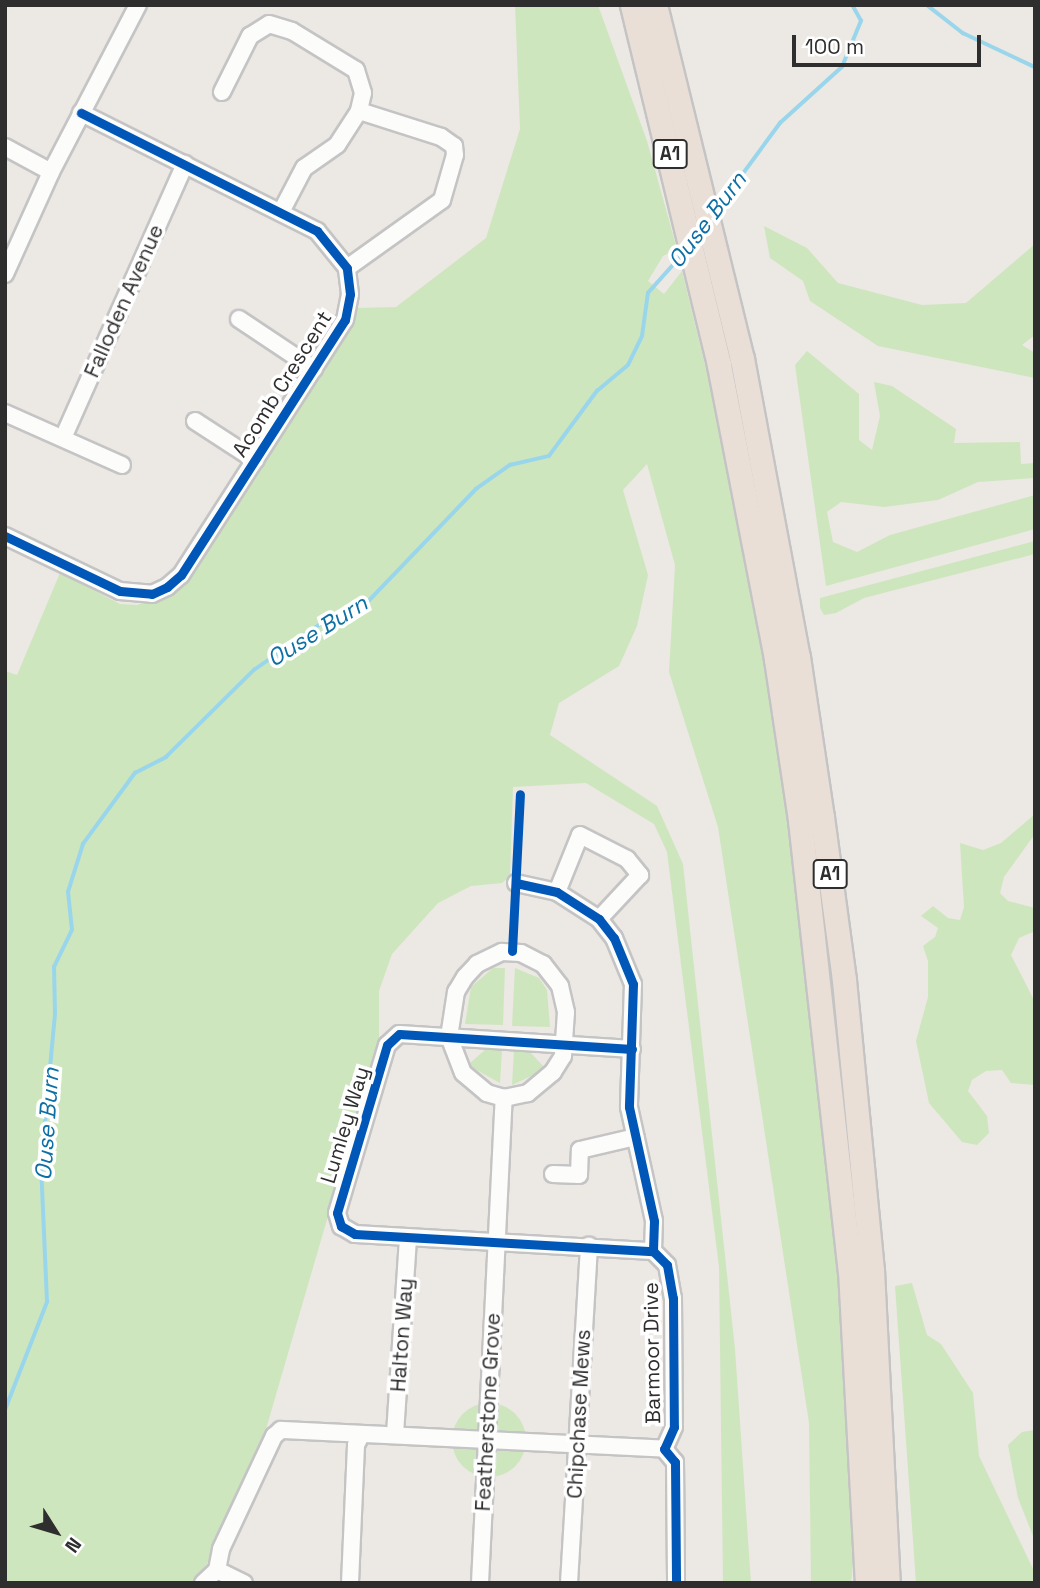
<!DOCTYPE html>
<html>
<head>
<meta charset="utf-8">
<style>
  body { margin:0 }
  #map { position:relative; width:1040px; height:1588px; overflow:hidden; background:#ece8e4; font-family:"Space Grotesk",sans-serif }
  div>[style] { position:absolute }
  .green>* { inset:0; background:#cee6be }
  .round { border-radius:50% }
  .stream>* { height:3.5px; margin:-1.75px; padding:0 1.75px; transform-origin:1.75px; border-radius:1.75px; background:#99d6ec }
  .roads { filter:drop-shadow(2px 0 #c5c4c5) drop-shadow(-2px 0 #c5c4c5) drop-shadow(0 2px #c5c4c5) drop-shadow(0 -2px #c5c4c5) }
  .minor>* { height:16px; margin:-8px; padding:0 8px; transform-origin:8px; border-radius:8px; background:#fcfcfb }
  .highway>* { height:23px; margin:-11.5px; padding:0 11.5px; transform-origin:11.5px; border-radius:11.5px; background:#eadfd6 }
  .cycleway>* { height:9px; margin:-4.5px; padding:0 4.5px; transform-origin:4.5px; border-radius:4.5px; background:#0057b8 }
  span { translate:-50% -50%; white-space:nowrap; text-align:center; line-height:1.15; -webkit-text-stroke:7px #fff; paint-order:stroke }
  .shield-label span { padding:2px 5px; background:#fff; border:2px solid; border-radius:5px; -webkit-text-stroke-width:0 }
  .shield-label { font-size:19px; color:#2e2e2e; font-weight:700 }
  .street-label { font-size:21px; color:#2e2e2e }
  .water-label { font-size:23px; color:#0d6fa3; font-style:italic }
  .frame { position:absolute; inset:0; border:7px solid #2e2e2e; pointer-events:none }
  .north { position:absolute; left:21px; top:1497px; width:70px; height:70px; -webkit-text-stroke:5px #fff; paint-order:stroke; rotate:127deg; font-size:19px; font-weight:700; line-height:28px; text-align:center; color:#2e2e2e }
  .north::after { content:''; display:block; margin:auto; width:24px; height:32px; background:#2e2e2e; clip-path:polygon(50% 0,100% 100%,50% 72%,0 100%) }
  .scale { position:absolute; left:792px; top:35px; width:189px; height:32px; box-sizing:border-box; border:4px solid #2e2e2e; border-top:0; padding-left:9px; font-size:21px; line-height:24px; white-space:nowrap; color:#2e2e2e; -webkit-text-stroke:5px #fff; paint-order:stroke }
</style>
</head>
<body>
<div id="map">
  <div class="green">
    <i style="clip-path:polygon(515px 5px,598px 5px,647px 141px,677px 249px,663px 256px,648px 281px,664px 294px,682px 271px,726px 451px,778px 741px,832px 1205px,849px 1438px,854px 1556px,851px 1583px,811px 1583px,809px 1423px,718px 827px,669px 672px,675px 565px,647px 464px,623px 490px,648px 575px,637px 626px,619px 666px,559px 703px,550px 735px,657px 806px,683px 864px,735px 1349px,751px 1583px,723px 1583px,719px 1267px,667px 852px,654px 824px,586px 783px,513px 787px,510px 876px,502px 883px,471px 886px,438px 903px,392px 954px,379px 991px,379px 1041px,259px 1453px,210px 1559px,194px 1583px,5px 1583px,5px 671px,17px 675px,60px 573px,120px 604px,137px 605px,175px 590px,194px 574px,354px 318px,356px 308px,396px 307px,486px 238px,520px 129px)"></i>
    <i style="clip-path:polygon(764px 226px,807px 248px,838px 283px,922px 305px,966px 303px,1035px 244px,1035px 335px,1022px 345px,1035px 353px,1035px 378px,878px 346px,810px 301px,803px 281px,770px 258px)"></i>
    <i style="clip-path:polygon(807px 351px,859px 394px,859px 440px,872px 450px,880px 416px,874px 382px,892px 386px,956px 429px,954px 443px,1020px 442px,1021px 464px,1035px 463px,1035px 478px,978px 482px,938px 500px,884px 507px,841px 502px,827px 512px,833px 542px,857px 552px,890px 535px,1035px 495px,1035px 529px,826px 586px,795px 365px)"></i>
    <i style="clip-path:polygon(1035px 541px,1035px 554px,864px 598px,836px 613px,824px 615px,820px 608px,820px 598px)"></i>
    <i style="clip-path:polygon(1035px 814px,1035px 834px,1004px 877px,1000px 893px,1008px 901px,1035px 908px,1033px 932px,1019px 938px,1011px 955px,1035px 1002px,1035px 1085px,1011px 1083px,1002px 1070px,986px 1071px,972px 1080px,968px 1091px,987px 1116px,989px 1133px,977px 1145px,962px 1142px,929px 1103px,916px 1041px,928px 997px,928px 961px,923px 946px,935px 937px,938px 928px,921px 916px,933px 906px,948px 918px,960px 920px,964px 907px,960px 843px,983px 850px,1001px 843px)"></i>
    <i style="clip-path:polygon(493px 968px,505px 968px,503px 1025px,465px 1024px,471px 987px)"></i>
    <i style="clip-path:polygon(515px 968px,539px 978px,547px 990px,550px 1027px,512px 1026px)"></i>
    <i style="clip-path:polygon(486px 1049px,502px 1050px,500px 1083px,471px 1067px,470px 1063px)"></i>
    <i style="clip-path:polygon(514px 1051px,530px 1052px,544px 1067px,542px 1071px,512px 1085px)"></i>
    <i style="clip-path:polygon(912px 1283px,927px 1335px,941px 1344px,973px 1393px,979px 1456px,1035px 1573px,1035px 1583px,916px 1583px,895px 1286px)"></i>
    <i class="round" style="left:452px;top:1403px;width:74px;height:74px"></i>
    <i style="clip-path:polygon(1035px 1430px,1035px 1541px,1018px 1498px,1008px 1445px,1022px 1432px)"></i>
  </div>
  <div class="stream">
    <i style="left:927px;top:5px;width:46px;rotate:37.9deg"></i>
    <i style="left:963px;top:33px;width:80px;rotate:25.3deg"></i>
    <i style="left:714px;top:213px;width:112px;rotate:-53.7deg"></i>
    <i style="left:780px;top:123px;width:84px;rotate:-42.1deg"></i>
    <i style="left:842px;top:67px;width:50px;rotate:-67.6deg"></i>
    <i style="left:861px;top:21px;width:18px;rotate:-119deg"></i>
    <i style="left:5px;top:1410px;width:116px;rotate:-68.7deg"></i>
    <i style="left:47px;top:1302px;width:137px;rotate:-92.5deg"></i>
    <i style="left:41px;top:1165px;width:152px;rotate:-84.7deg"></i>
    <i style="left:55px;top:1014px;width:47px;rotate:-91.2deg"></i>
    <i style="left:54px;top:967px;width:41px;rotate:-64.1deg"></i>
    <i style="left:72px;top:930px;width:38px;rotate:-96deg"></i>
    <i style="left:68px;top:892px;width:50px;rotate:-72.6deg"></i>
    <i style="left:83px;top:844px;width:88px;rotate:-53.8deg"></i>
    <i style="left:135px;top:773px;width:35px;rotate:-27deg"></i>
    <i style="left:166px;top:757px;width:124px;rotate:-44.7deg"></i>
    <i style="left:254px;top:670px;width:91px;rotate:-34.7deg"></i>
    <i style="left:329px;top:618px;width:33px;rotate:-16deg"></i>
    <i style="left:361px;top:609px;width:166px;rotate:-46.2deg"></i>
    <i style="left:476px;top:489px;width:42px;rotate:-35.2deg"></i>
    <i style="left:510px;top:465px;width:40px;rotate:-13deg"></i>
    <i style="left:549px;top:456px;width:81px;rotate:-53.6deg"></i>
    <i style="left:597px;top:391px;width:40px;rotate:-40deg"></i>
    <i style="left:628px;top:365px;width:32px;rotate:-64deg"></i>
    <i style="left:642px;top:336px;width:43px;rotate:-82.1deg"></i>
    <i style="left:648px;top:293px;width:51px;rotate:-48.2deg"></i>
  </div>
  <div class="roads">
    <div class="minor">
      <i style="left:222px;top:92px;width:63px;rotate:-63.4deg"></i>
      <i style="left:250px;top:36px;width:22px;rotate:-32deg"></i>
      <i style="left:269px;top:24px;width:24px;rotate:17deg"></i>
      <i style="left:292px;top:31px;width:75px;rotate:31.4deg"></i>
      <i style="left:356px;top:70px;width:24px;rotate:73deg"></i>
      <i style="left:363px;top:93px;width:18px;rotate:103deg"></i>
      <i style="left:359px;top:111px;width:40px;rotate:122.9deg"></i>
      <i style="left:337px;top:145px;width:40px;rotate:145.1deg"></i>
      <i style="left:304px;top:168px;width:50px;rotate:117.6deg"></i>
      <i style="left:5px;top:147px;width:52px;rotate:28.5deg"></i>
      <i style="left:347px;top:268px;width:117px;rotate:-35.6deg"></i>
      <i style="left:442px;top:200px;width:47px;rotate:-73.9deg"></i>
      <i style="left:455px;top:155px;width:9px;rotate:-96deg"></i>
      <i style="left:454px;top:146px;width:16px;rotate:-145deg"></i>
      <i style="left:441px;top:137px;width:86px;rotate:-162.4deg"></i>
      <i style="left:5px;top:274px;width:112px;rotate:-65.7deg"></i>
      <i style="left:51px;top:172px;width:188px;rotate:-62.5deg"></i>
      <i style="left:239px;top:319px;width:90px;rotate:33.7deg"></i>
      <i style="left:5px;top:413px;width:128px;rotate:24deg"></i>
      <i style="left:195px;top:421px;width:72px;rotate:33deg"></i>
      <i style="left:63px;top:438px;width:300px;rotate:-66deg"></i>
      <i style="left:5px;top:536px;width:127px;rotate:25.6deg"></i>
      <i style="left:120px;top:591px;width:32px;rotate:5deg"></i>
      <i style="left:152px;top:594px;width:17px;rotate:-25deg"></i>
      <i style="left:167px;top:587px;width:18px;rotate:-41deg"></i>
      <i style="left:181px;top:575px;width:303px;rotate:-57.3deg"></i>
      <i style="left:345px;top:320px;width:26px;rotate:-79deg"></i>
      <i style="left:350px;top:294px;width:26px;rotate:-97deg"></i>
      <i style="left:347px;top:268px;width:48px;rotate:-129deg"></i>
      <i style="left:317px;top:231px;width:264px;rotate:-153.4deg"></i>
      <i style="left:516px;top:883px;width:42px;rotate:12.4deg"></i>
      <i style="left:557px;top:892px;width:50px;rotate:32.7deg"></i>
      <i style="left:599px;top:919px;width:24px;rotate:52deg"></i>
      <i style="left:614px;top:938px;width:50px;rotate:67.6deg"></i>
      <i style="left:633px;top:984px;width:123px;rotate:91.9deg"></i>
      <i style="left:629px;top:1107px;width:117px;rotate:77.6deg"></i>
      <i style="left:654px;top:1221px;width:30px;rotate:92deg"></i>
      <i style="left:653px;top:1251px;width:20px;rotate:45deg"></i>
      <i style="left:667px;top:1265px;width:34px;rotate:80deg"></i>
      <i style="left:673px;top:1298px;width:129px;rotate:89.6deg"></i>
      <i style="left:674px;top:1427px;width:24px;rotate:114deg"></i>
      <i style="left:664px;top:1449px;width:17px;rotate:50deg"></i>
      <i style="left:675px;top:1462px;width:121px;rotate:89.5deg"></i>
      <i style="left:557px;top:892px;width:61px;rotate:-68deg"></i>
      <i style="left:580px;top:835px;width:53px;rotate:27.1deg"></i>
      <i style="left:627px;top:859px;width:21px;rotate:51deg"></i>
      <i style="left:640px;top:875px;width:60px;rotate:133deg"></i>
      <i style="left:502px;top:952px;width:19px;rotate:3deg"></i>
      <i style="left:521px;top:953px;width:25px;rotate:27deg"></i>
      <i style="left:543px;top:964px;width:28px;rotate:52deg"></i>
      <i style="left:560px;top:986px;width:27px;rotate:77deg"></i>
      <i style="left:566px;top:1012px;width:44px;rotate:93.9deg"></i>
      <i style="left:563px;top:1056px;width:19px;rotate:122deg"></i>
      <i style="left:553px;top:1072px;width:33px;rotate:140deg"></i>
      <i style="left:528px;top:1093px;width:25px;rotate:168deg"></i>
      <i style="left:504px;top:1098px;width:18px;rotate:-164deg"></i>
      <i style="left:487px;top:1093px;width:31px;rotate:-140deg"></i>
      <i style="left:463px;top:1073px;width:39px;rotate:-111deg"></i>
      <i style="left:449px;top:1037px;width:46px;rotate:-81.2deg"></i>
      <i style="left:456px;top:992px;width:17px;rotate:-59deg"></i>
      <i style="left:465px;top:977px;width:18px;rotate:-47deg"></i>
      <i style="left:477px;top:964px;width:28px;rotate:-26deg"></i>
      <i style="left:632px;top:1049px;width:233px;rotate:-176.3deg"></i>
      <i style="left:399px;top:1034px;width:16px;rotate:137deg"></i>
      <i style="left:387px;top:1045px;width:175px;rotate:106.6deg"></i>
      <i style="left:337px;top:1213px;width:14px;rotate:73deg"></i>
      <i style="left:341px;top:1226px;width:16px;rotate:30deg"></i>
      <i style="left:355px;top:1234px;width:298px;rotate:3.3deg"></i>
      <i style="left:553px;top:1174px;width:26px;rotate:2deg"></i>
      <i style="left:579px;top:1175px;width:25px;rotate:-88deg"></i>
      <i style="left:580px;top:1150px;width:57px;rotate:-13.1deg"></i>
      <i style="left:395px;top:1434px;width:197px;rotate:-86.2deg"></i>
      <i style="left:217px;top:1570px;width:30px;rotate:26deg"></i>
      <i style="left:203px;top:1583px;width:19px;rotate:-43deg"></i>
      <i style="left:217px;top:1570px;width:21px;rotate:-79deg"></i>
      <i style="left:221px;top:1549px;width:125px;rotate:-64.9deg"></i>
      <i style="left:274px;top:1436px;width:9px;rotate:-41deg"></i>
      <i style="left:281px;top:1430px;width:383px;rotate:2.8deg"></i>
      <i style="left:350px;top:1583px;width:138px;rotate:-87.5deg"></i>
      <i style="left:356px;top:1445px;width:11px;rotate:-63deg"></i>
      <i style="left:480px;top:1583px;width:486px;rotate:-87.2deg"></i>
      <i style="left:569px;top:1583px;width:338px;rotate:-86.6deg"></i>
    </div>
    <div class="highway">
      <i style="left:632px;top:5px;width:370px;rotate:76.4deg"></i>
      <i style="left:719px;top:365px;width:299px;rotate:79deg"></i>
      <i style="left:776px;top:659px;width:163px;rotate:81.5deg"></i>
      <i style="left:800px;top:820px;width:453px;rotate:83.7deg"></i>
      <i style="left:850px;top:1270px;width:313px;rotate:86.9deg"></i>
      <i style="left:655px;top:5px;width:365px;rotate:76.2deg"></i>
      <i style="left:742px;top:359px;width:303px;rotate:79.4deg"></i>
      <i style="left:798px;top:657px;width:162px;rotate:81.5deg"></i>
      <i style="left:822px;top:817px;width:164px;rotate:82.3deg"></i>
      <i style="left:844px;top:980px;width:292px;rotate:84.5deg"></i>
      <i style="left:872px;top:1271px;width:312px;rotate:87.1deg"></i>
    </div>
  </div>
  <div class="cycleway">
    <i style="left:5px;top:536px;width:127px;rotate:25.6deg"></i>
    <i style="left:120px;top:591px;width:32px;rotate:5deg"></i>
    <i style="left:152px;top:594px;width:17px;rotate:-25deg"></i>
    <i style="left:167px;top:587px;width:18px;rotate:-41deg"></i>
    <i style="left:181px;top:575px;width:303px;rotate:-57.3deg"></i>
    <i style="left:345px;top:320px;width:26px;rotate:-79deg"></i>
    <i style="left:350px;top:294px;width:26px;rotate:-97deg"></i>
    <i style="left:347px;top:268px;width:48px;rotate:-129deg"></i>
    <i style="left:317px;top:231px;width:264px;rotate:-153.4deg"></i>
    <i style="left:516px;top:883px;width:42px;rotate:12.4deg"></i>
    <i style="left:557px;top:892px;width:50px;rotate:32.7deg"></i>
    <i style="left:599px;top:919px;width:24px;rotate:52deg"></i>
    <i style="left:614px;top:938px;width:50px;rotate:67.6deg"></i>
    <i style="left:633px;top:984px;width:123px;rotate:91.9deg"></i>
    <i style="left:629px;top:1107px;width:117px;rotate:77.6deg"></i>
    <i style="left:654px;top:1221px;width:30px;rotate:92deg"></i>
    <i style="left:653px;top:1251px;width:20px;rotate:45deg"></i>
    <i style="left:667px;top:1265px;width:34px;rotate:80deg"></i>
    <i style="left:673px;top:1298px;width:129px;rotate:89.6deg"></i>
    <i style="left:674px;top:1427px;width:24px;rotate:114deg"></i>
    <i style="left:664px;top:1449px;width:17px;rotate:50deg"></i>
    <i style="left:675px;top:1462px;width:121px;rotate:89.5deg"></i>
    <i style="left:512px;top:951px;width:157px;rotate:-87.1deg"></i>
    <i style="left:632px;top:1049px;width:233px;rotate:-176.3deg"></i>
    <i style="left:399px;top:1034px;width:16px;rotate:137deg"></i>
    <i style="left:387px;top:1045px;width:175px;rotate:106.6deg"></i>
    <i style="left:337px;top:1213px;width:14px;rotate:73deg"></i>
    <i style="left:341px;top:1226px;width:16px;rotate:30deg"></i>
    <i style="left:355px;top:1234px;width:298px;rotate:3.3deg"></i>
  </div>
  <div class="shield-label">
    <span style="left:670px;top:154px">A1</span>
    <span style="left:830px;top:874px">A1</span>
  </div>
  <div class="street-label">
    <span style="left:124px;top:301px;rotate:-66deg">Falloden Avenue</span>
    <span style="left:282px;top:384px;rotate:-58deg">Acomb Crescent</span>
    <span style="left:345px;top:1125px;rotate:-73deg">Lumley Way</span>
    <span style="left:402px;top:1335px;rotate:-86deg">Halton Way</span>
    <span style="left:652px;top:1353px;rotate:-91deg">Barmoor Drive</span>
    <span style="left:488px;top:1412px;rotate:-87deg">Featherstone Grove</span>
    <span style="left:579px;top:1414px;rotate:-87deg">Chipchase Mews</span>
  </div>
  <div class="water-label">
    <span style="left:707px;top:220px;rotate:-53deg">Ouse Burn</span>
    <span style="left:317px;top:631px;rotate:-32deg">Ouse Burn</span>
    <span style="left:47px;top:1124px;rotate:-86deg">Ouse Burn</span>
  </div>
  <div class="frame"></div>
  <div class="north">N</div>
  <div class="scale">100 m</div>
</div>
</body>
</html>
